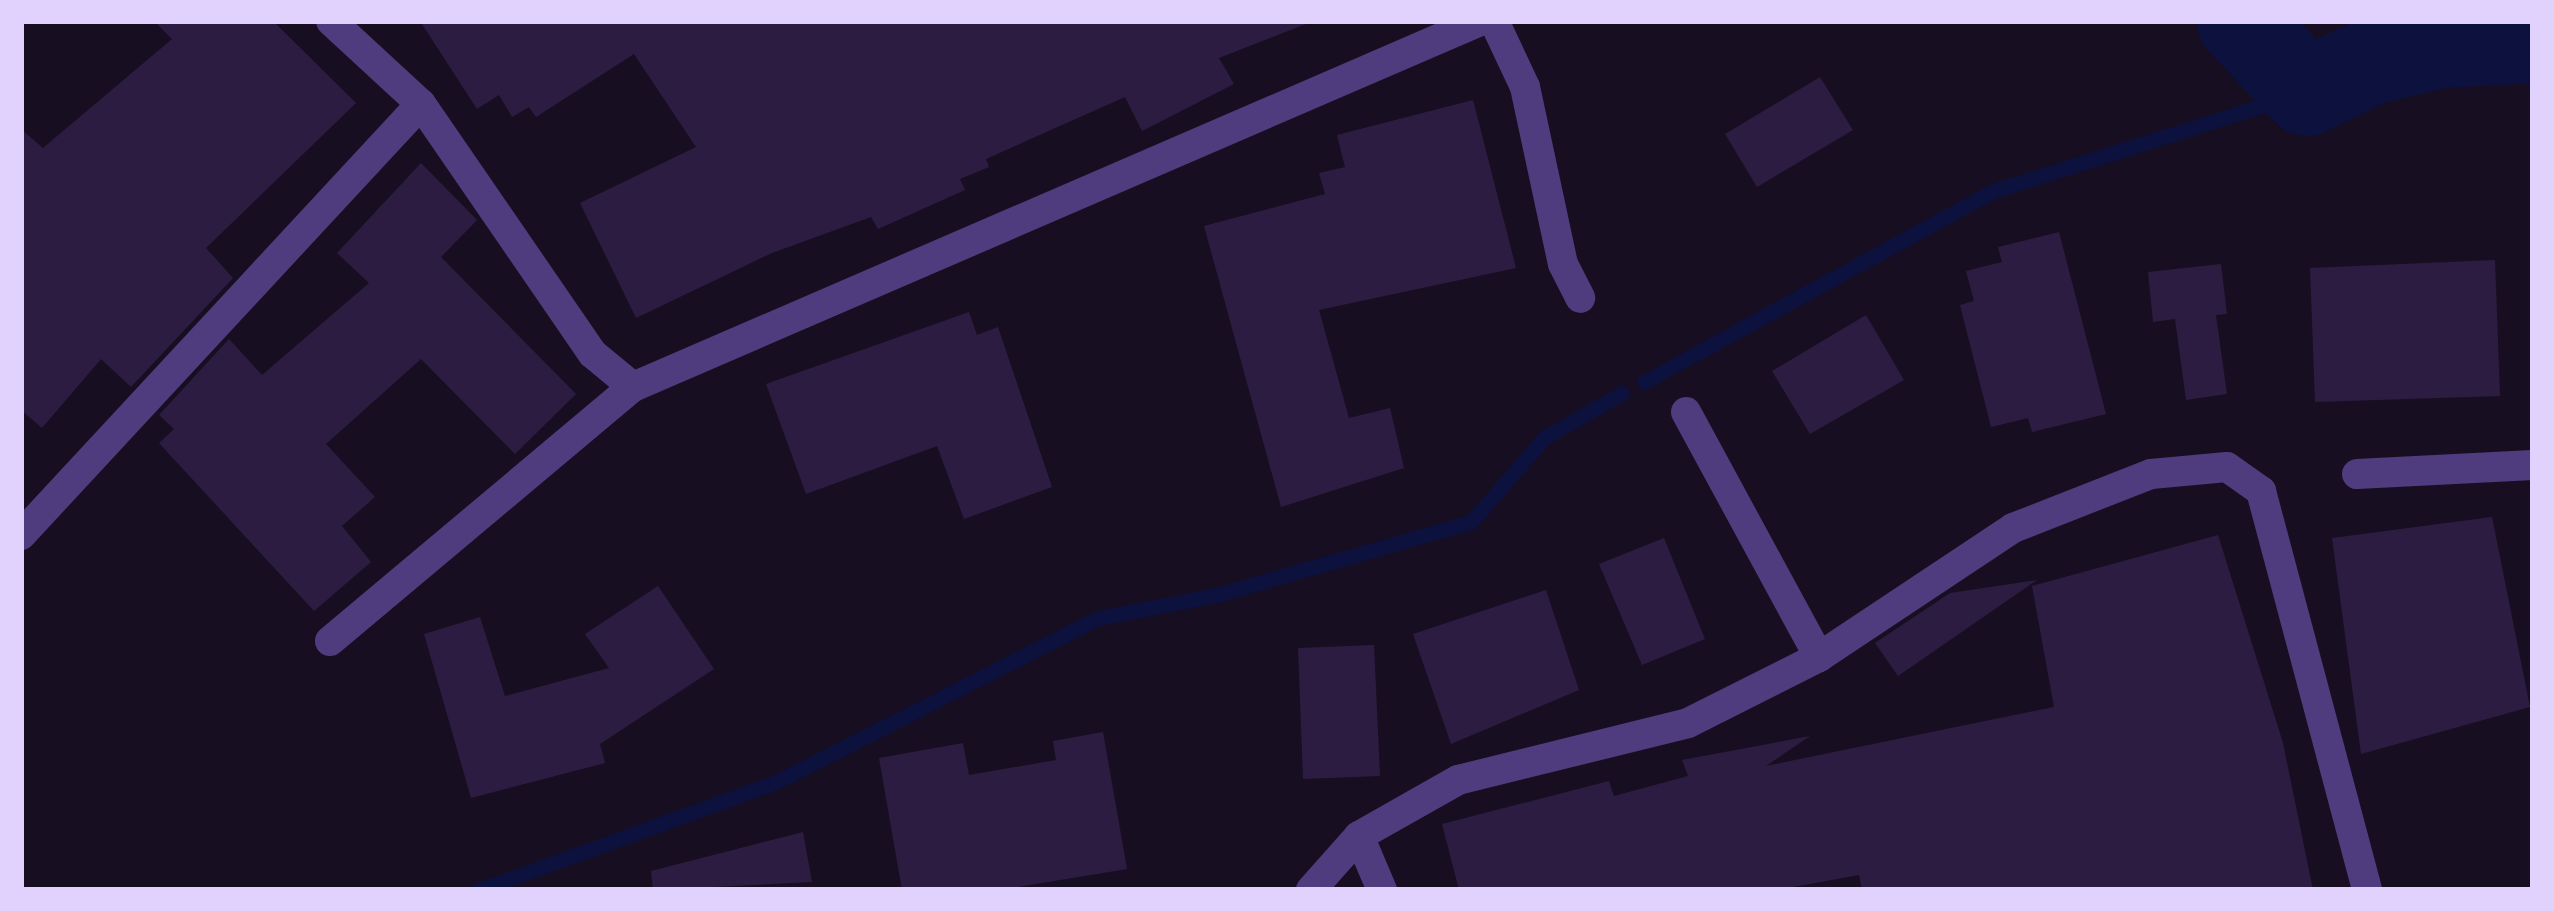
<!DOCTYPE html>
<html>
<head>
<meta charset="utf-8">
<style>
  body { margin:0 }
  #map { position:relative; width:2554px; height:911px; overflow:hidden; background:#170f21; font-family:Roboto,sans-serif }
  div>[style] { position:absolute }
  .stream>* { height:15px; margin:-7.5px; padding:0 7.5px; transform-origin:7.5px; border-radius:7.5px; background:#0c113d }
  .river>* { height:87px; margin:-43.5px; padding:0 43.5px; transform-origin:43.5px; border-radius:43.5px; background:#0c113d }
  .building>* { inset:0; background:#2d1c41 }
  .minor>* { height:30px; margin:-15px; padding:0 15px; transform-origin:15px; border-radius:15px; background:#4f3c7e }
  span { translate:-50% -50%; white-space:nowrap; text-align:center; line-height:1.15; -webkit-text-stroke:9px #170f21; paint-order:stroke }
  .frame { position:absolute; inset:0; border:24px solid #e1d1fd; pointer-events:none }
</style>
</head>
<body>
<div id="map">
  <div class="stream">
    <i style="left:1644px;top:382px;width:398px;rotate:-28.7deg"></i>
    <i style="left:1993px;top:191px;width:328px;rotate:-17.6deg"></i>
    <i style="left:479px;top:890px;width:316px;rotate:-20deg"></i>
    <i style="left:776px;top:782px;width:361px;rotate:-27deg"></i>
    <i style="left:1098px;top:618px;width:120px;rotate:-11deg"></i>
    <i style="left:1216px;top:595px;width:265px;rotate:-16deg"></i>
    <i style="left:1471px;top:522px;width:113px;rotate:-49deg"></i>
    <i style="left:1545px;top:437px;width:89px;rotate:-29.7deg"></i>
  </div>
  <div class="river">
    <i style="left:2240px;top:21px;width:97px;rotate:47.1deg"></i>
    <i style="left:2306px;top:92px;width:71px;rotate:-25.8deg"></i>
    <i style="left:2370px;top:61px;width:72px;rotate:-13.7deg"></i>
    <i style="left:2440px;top:44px;width:93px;rotate:-3.1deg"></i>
  </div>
  <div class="building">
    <i style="clip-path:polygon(154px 21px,273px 21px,356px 103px,206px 248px,233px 278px,131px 387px,101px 359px,42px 428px,21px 410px,21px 129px,43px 148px,172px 39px)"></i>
    <i style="clip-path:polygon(420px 21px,1305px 21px,1306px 24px,1219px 58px,1234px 84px,1142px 131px,1125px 97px,986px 159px,989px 167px,960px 179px,965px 190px,878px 229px,871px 217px,772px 253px,636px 318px,580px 203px,696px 147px,634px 54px,536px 117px,529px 107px,512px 117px,499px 95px,477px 109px)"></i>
    <i style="clip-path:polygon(1820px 77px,1853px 130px,1757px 187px,1725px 134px)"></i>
    <i style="clip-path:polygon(1473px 100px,1516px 268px,1319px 310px,1349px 418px,1390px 408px,1404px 468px,1281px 507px,1204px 226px,1325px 194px,1319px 173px,1345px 167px,1337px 135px)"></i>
    <i style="clip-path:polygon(421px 163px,477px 220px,441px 257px,576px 394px,515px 454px,421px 359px,326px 444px,375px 497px,342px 526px,371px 562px,314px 611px,159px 443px,174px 429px,159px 415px,229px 339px,262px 375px,369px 283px,337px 253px)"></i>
    <i style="clip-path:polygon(2059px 232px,2106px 414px,2032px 432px,2028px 418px,1991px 427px,1960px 305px,1974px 301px,1966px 271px,2002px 262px,1998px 247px)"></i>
    <i style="clip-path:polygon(2495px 260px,2500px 396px,2315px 402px,2310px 268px)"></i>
    <i style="clip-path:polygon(2221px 264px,2227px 314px,2216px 315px,2227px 394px,2186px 400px,2175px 319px,2153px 322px,2148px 272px)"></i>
    <i style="clip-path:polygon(969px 312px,977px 335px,998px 327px,1052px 487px,964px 519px,937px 446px,806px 494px,766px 384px)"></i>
    <i style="clip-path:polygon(1866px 315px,1904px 380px,1810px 434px,1772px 371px)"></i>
    <i style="clip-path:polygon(2492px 517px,2530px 707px,2361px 754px,2332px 538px)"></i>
    <i style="clip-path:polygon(2218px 535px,2283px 743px,2313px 890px,1862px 890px,1859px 875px,1777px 890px,1459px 890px,1442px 824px,1609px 781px,1614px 796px,1688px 776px,1682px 760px,1810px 736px,1766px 766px,2054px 707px,2032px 586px)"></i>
    <i style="clip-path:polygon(1664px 538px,1705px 639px,1642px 665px,1599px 564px)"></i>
    <i style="clip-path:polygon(2037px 580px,1898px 676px,1875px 643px,1950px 593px)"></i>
    <i style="clip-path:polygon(658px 586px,714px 669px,600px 744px,605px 763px,471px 798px,424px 634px,480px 617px,505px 696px,609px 668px,585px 634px)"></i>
    <i style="clip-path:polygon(1546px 590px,1579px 690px,1451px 744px,1413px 634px)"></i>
    <i style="clip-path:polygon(1374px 645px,1380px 776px,1303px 779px,1298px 648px)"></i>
    <i style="clip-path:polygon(1103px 732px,1127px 869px,1000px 890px,902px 890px,879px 758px,963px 743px,969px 775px,1056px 760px,1053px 741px)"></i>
    <i style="clip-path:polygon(803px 832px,812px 882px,653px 890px,651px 871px)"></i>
  </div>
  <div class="minor">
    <i style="left:331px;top:21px;width:122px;rotate:42.7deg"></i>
    <i style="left:421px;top:104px;width:303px;rotate:55.5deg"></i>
    <i style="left:593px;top:354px;width:52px;rotate:39.5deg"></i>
    <i style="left:1494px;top:21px;width:73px;rotate:64.8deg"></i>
    <i style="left:1525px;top:87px;width:181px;rotate:77.9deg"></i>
    <i style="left:1563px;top:264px;width:38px;rotate:63deg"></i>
    <i style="left:1686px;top:412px;width:279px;rotate:61.5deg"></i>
    <i style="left:2357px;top:474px;width:176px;rotate:-2.9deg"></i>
    <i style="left:21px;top:535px;width:588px;rotate:-47.14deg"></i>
    <i style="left:330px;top:641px;width:395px;rotate:-40deg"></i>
    <i style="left:633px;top:387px;width:923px;rotate:-23.37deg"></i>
    <i style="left:1359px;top:836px;width:59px;rotate:66.9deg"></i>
    <i style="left:1311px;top:890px;width:72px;rotate:-48.4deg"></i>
    <i style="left:1359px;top:836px;width:114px;rotate:-29.5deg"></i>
    <i style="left:1458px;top:780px;width:237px;rotate:-13.9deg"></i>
    <i style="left:1688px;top:723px;width:147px;rotate:-26.7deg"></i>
    <i style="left:1819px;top:657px;width:233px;rotate:-33.6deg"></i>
    <i style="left:2013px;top:528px;width:148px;rotate:-21.4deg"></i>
    <i style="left:2151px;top:474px;width:76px;rotate:-5.3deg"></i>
    <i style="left:2227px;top:467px;width:42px;rotate:35.2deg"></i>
    <i style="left:2261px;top:491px;width:413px;rotate:75.1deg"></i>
  </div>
  <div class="frame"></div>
</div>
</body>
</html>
